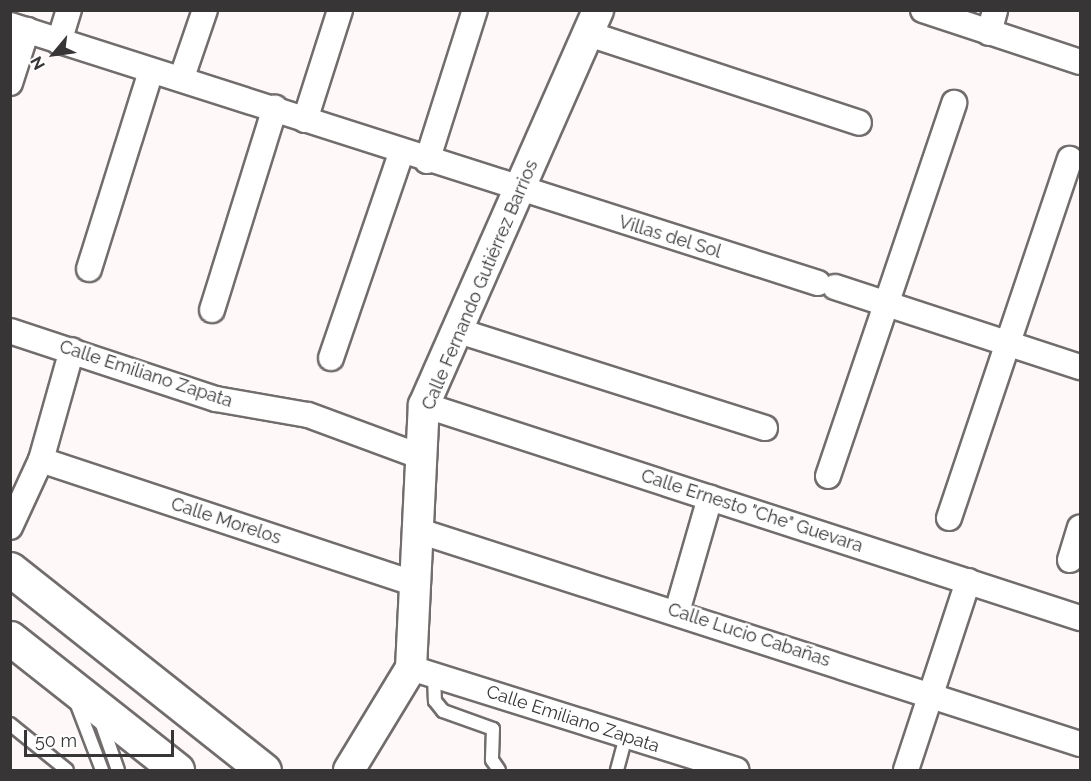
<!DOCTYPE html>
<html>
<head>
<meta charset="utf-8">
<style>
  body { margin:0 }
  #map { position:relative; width:1091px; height:781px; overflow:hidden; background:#fff8f8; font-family:Raleway,sans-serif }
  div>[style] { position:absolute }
  .roads { filter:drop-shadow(2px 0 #726d6d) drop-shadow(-2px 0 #726d6d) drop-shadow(0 2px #726d6d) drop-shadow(0 -2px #726d6d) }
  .service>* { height:12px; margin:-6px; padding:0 6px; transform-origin:6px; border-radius:6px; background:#fff }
  .minor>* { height:24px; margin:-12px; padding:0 12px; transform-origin:12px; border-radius:12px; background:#fff }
  .tertiary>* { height:30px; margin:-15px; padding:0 15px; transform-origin:15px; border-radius:15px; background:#fff }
  .trunk>* { height:33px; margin:-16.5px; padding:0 16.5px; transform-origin:16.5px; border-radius:16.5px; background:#fff }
  span { translate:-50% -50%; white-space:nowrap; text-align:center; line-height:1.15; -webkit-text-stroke:4.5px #fff; paint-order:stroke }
  .street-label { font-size:18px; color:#373535 }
  .frame { position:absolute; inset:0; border:12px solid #373535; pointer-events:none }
  .north { position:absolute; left:24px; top:24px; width:60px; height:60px; -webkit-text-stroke:4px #fff; paint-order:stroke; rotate:241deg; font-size:16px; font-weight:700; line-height:24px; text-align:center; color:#373535 }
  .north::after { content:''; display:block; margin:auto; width:21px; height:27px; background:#373535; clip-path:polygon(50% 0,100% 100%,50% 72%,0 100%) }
  .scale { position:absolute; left:24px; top:730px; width:150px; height:27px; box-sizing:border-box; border:3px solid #373535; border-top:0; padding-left:8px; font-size:18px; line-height:21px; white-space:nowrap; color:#373535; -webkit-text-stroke:4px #fff; paint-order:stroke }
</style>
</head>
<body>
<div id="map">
  <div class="roads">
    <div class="service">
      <i style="left:434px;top:675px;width:26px;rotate:88deg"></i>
      <i style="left:435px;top:701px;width:13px;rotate:51deg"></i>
      <i style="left:443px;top:711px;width:53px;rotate:19.8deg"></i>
      <i style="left:493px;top:729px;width:31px;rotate:92deg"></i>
      <i style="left:492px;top:760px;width:12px;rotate:55deg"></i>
      <i style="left:76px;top:702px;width:73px;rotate:69.1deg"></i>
      <i style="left:100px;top:719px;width:54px;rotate:70.6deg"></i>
      <i style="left:10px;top:724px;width:73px;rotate:38.9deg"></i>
      <i style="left:617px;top:770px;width:35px;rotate:-75deg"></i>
    </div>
    <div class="minor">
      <i style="left:923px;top:10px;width:165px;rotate:18.3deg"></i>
      <i style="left:10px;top:25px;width:848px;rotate:17.71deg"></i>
      <i style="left:989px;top:33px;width:24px;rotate:-75deg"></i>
      <i style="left:589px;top:34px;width:284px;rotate:18.2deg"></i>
      <i style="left:59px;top:42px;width:34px;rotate:-73deg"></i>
      <i style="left:182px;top:77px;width:71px;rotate:-71.1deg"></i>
      <i style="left:10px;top:83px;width:56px;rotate:-72.2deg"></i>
      <i style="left:305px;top:120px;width:115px;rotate:-72.3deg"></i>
      <i style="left:427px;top:161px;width:158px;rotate:-72.4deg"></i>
      <i style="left:89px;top:269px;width:207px;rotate:-72.6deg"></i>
      <i style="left:835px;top:287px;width:258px;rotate:18.1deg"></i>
      <i style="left:212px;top:310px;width:212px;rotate:-72.7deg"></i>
      <i style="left:10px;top:331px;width:217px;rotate:18.3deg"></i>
      <i style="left:216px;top:399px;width:93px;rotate:9.9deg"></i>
      <i style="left:308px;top:415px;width:118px;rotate:20.3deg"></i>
      <i style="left:459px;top:331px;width:321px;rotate:17.6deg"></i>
      <i style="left:331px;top:358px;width:217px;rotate:-71.1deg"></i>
      <i style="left:424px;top:405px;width:690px;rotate:17.99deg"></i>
      <i style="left:41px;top:460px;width:391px;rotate:18.3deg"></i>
      <i style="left:828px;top:476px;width:394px;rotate:-71.3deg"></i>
      <i style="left:949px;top:518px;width:379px;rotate:-71.4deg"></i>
      <i style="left:10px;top:527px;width:74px;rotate:-65.2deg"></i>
      <i style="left:41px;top:460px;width:114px;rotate:-74.3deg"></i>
      <i style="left:416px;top:530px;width:698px;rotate:17.86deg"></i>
      <i style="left:1070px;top:560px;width:34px;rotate:-73deg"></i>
      <i style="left:677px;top:612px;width:119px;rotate:-73.9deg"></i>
      <i style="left:411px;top:668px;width:341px;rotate:17.4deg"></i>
      <i style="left:906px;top:770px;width:199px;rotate:-71.8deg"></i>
    </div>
    <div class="tertiary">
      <i style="left:349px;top:770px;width:119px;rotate:-58.7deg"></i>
      <i style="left:411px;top:668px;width:263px;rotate:-87.2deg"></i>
      <i style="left:424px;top:405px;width:432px;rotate:-66.2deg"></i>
    </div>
    <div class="trunk">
      <i style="left:10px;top:569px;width:324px;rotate:38.4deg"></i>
      <i style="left:10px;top:638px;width:213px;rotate:38.3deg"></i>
    </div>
  </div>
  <div class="street-label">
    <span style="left:670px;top:237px;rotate:17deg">Villas del Sol</span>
    <span style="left:480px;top:285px;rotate:-67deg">Calle Fernando Gutiérrez Barrios</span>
    <span style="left:146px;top:374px;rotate:18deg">Calle Emiliano Zapata</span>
    <span style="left:752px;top:511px;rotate:18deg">Calle Ernesto "Che" Guevara</span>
    <span style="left:226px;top:521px;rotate:18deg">Calle Morelos</span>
    <span style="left:749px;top:635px;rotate:18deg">Calle Lucio Cabañas</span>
    <span style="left:573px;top:719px;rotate:18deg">Calle Emiliano Zapata</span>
  </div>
  <div class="frame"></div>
  <div class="north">N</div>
  <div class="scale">50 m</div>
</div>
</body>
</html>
